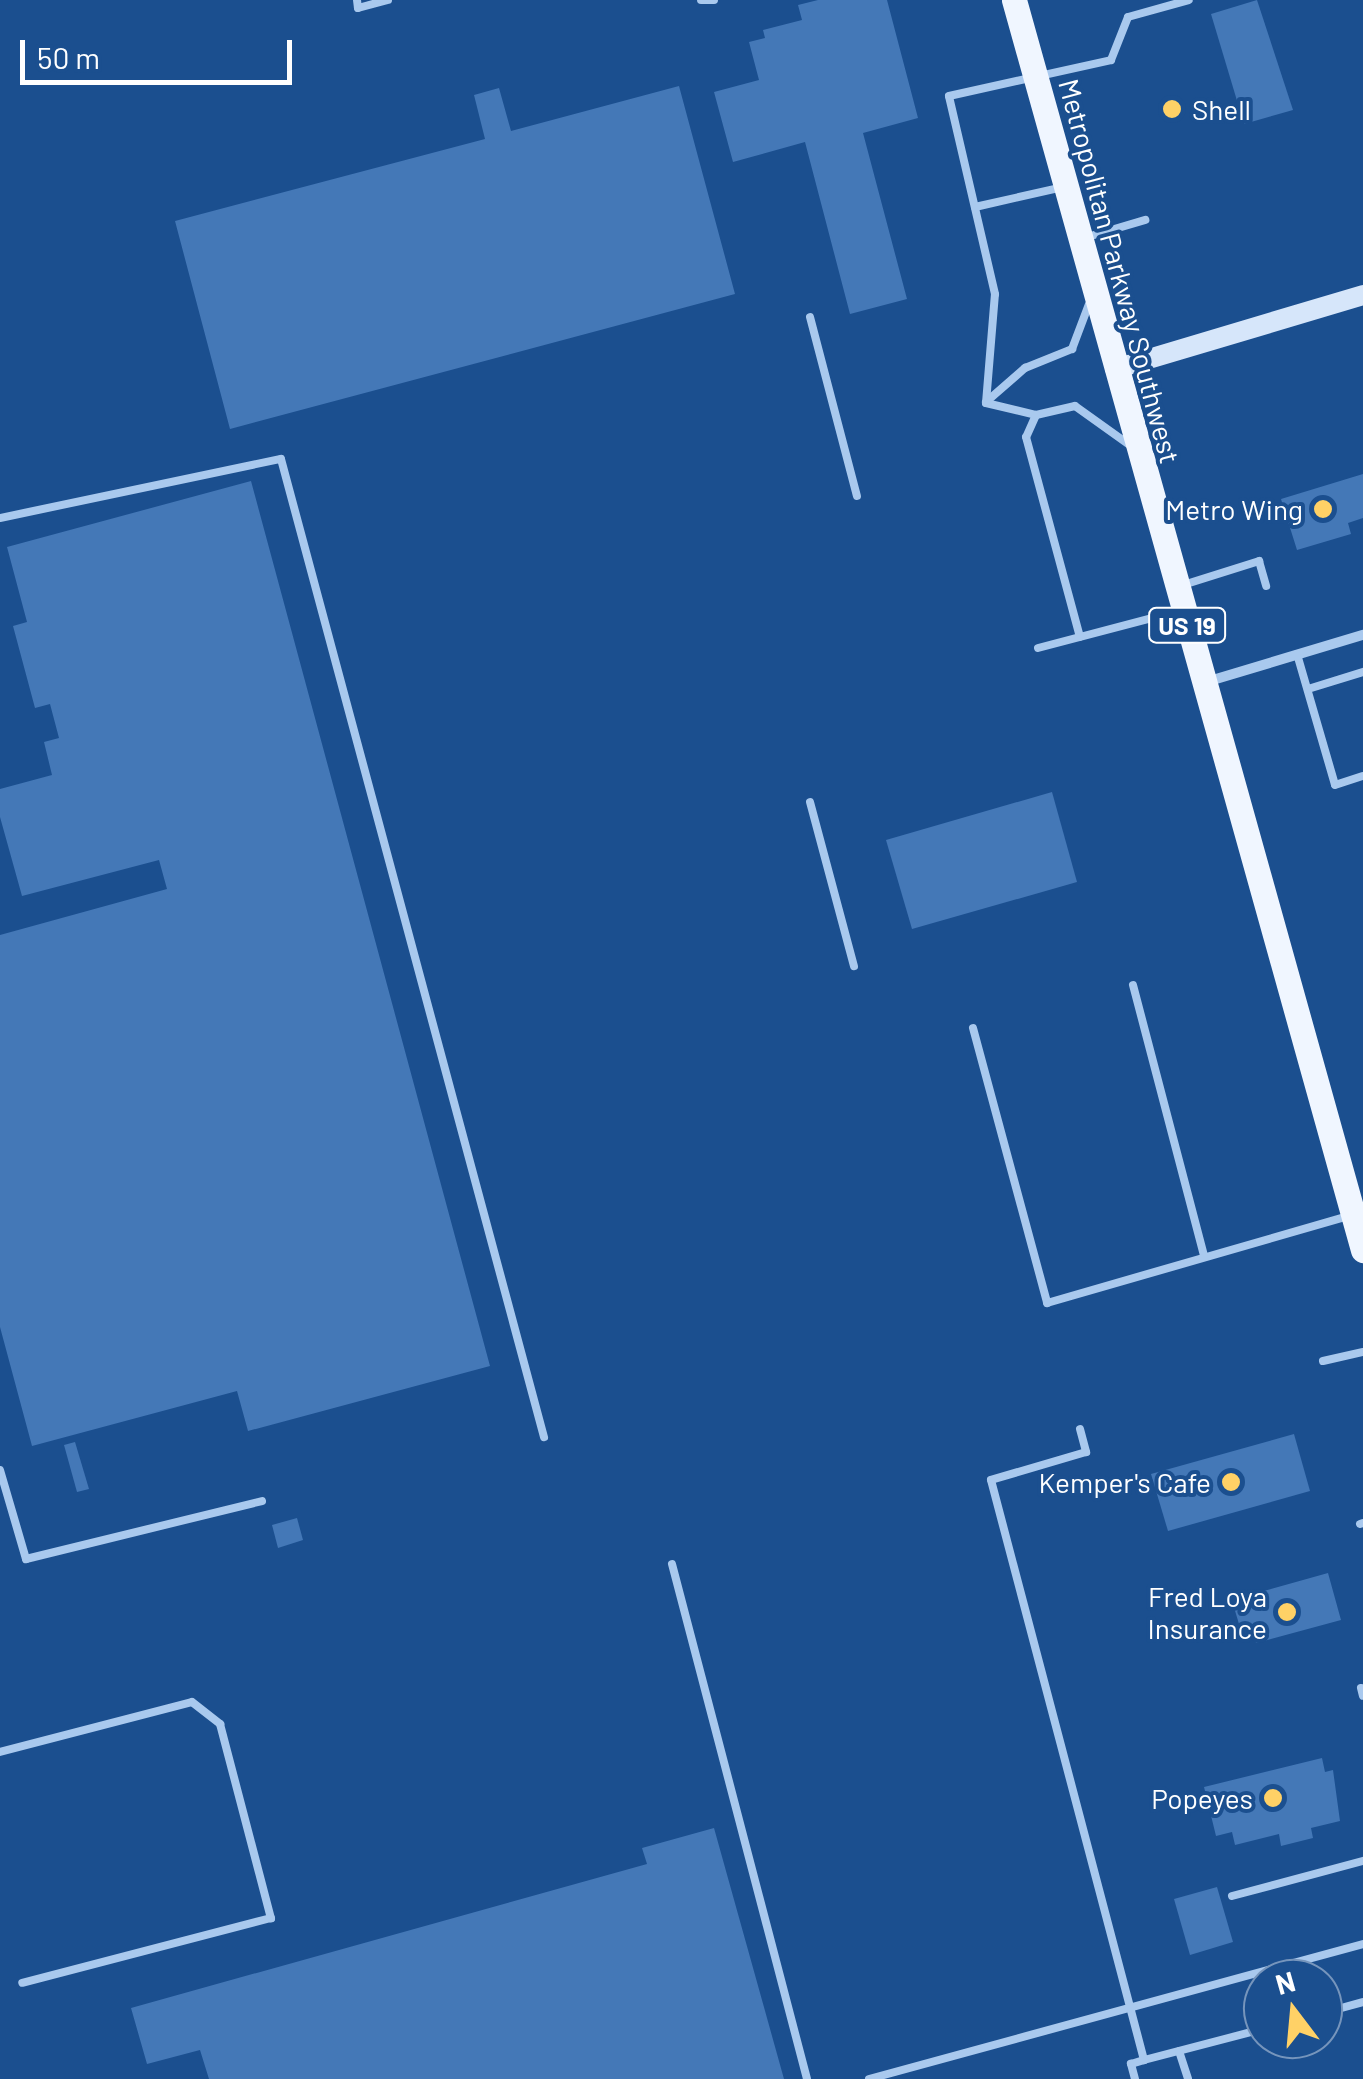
<!DOCTYPE html>
<html>
<head>
<meta charset="utf-8">
<style>
  body { margin:0 }
  #map { position:relative; width:1363px; height:2079px; overflow:hidden; background:#1b4f8f; font-family:Barlow,sans-serif }
  div>[style] { position:absolute }
  .building>* { inset:0; background:#4478b7 }
  .service>* { height:8px; margin:-4px; padding:0 4px; transform-origin:4px; border-radius:4px; background:#a9c9ee }
  .minor>* { height:10px; margin:-5px; padding:0 5px; transform-origin:5px; border-radius:5px; background:#a9c9ee }
  .secondary>* { height:20px; margin:-10px; padding:0 10px; transform-origin:10px; border-radius:10px; background:#d6e6fa }
  .primary>* { height:25px; margin:-12.5px; padding:0 12.5px; transform-origin:12.5px; border-radius:12.5px; background:#f0f6ff }
  .dots>* { width:28px; height:28px; translate:-50% -50%; box-sizing:border-box; border:5px solid #1b4f8f; border-radius:50% }
  span { translate:-50% -50%; white-space:nowrap; text-align:center; line-height:1.15; -webkit-text-stroke:8px #1b4f8f; paint-order:stroke }
  .shield-label span { padding:2px 8px; background:#1b4f8f; border:2px solid; border-radius:8px; -webkit-text-stroke-width:0 }
  .shield-label { font-size:25px; color:#fff; font-weight:700 }
  .poi-label { font-size:28px; color:#fff }
  .left { translate:0 -50%; text-align:left }
  .right { translate:-100% -50%; text-align:right }
  .street-label { font-size:28px; color:#fff }
  .north { position:absolute; left:1243px; top:1959px; width:100px; height:100px; box-sizing:border-box; background:#1b4f8f; border:2px solid #7695bc; border-radius:50%; rotate:344deg; font-size:28px; font-weight:700; line-height:40px; text-align:center; color:#fff }
  .north::after { content:''; display:block; margin:auto; width:35px; height:45px; background:#ffd166; clip-path:polygon(50% 0,100% 100%,50% 72%,0 100%) }
  .scale { position:absolute; left:20px; top:40px; width:272px; height:45px; box-sizing:border-box; border:5px solid #fff; border-top:0; padding-left:12px; font-size:30px; line-height:35px; white-space:nowrap; color:#fff; -webkit-text-stroke:8px #1b4f8f; paint-order:stroke }
</style>
</head>
<body>
<div id="map">
  <div class="building">
    <i style="clip-path:polygon(818px 0,887px 0,918px 118px,863px 133px,907px 299px,850px 314px,805px 142px,733px 162px,714px 92px,759px 80px,749px 42px,765px 38px,763px 30px,802px 20px,798px 5px)"></i>
    <i style="clip-path:polygon(1257px 0,1293px 110px,1244px 124px,1211px 14px)"></i>
    <i style="clip-path:polygon(679px 86px,735px 294px,230px 429px,175px 221px,485px 139px,474px 95px,499px 88px,511px 131px)"></i>
    <i style="clip-path:polygon(1363px 474px,1363px 518px,1348px 523px,1351px 534px,1297px 550px,1281px 499px)"></i>
    <i style="clip-path:polygon(251px 481px,490px 1366px,248px 1431px,237px 1391px,32px 1446px,0 1327px,0 935px,167px 889px,159px 860px,22px 896px,0 817px,0 789px,52px 775px,44px 742px,59px 738px,50px 704px,35px 708px,13px 626px,27px 622px,7px 547px)"></i>
    <i style="clip-path:polygon(1052px 792px,1077px 882px,912px 929px,886px 840px)"></i>
    <i style="clip-path:polygon(1294px 1434px,1310px 1491px,1168px 1531px,1151px 1474px)"></i>
    <i style="clip-path:polygon(75px 1442px,89px 1489px,77px 1492px,64px 1445px)"></i>
    <i style="clip-path:polygon(297px 1518px,303px 1540px,278px 1548px,272px 1525px)"></i>
    <i style="clip-path:polygon(1328px 1573px,1341px 1620px,1256px 1643px,1253px 1630px,1242px 1634px,1233px 1604px,1242px 1597px)"></i>
    <i style="clip-path:polygon(1322px 1758px,1325px 1772px,1333px 1770px,1340px 1821px,1311px 1828px,1313px 1838px,1281px 1846px,1279px 1834px,1235px 1845px,1232px 1832px,1216px 1836px,1204px 1787px)"></i>
    <i style="clip-path:polygon(714px 1828px,784px 2079px,209px 2079px,200px 2050px,147px 2064px,131px 2008px,647px 1864px,642px 1848px)"></i>
    <i style="clip-path:polygon(1217px 1887px,1233px 1942px,1190px 1955px,1174px 1899px)"></i>
  </div>
  <div class="service">
    <i style="left:357px;top:0;width:8px;rotate:83deg"></i>
    <i style="left:358px;top:8px;width:31px;rotate:-15deg"></i>
    <i style="left:701px;top:0;width:13px"></i>
    <i style="left:975px;top:207px;width:90px;rotate:-12.8deg"></i>
    <i style="left:1084px;top:238px;width:64px;rotate:-16.4deg"></i>
    <i style="left:810px;top:317px;width:185px;rotate:75.3deg"></i>
    <i style="left:986px;top:402px;width:52px;rotate:-41.1deg"></i>
    <i style="left:1025px;top:368px;width:51px;rotate:-22deg"></i>
    <i style="left:1072px;top:349px;width:48px;rotate:-69.3deg"></i>
    <i style="left:986px;top:403px;width:109px;rotate:-85.3deg"></i>
    <i style="left:995px;top:294px;width:203px;rotate:-103.1deg"></i>
    <i style="left:949px;top:96px;width:166px;rotate:-12.5deg"></i>
    <i style="left:1111px;top:60px;width:46px;rotate:-68.4deg"></i>
    <i style="left:1128px;top:17px;width:63px;rotate:-15.6deg"></i>
    <i style="left:986px;top:403px;width:51px;rotate:13.5deg"></i>
    <i style="left:1036px;top:415px;width:40px;rotate:-13deg"></i>
    <i style="left:1075px;top:406px;width:65px;rotate:35.6deg"></i>
    <i style="left:1036px;top:415px;width:24px;rotate:114deg"></i>
    <i style="left:1026px;top:437px;width:207px;rotate:74.9deg"></i>
    <i style="left:0;top:518px;width:287px;rotate:-11.9deg"></i>
    <i style="left:281px;top:459px;width:1013px;rotate:74.95deg"></i>
    <i style="left:1183px;top:585px;width:80px;rotate:-17.5deg"></i>
    <i style="left:1259px;top:561px;width:26px;rotate:74deg"></i>
    <i style="left:1038px;top:648px;width:146px;rotate:-14.7deg"></i>
    <i style="left:1297px;top:654px;width:136px;rotate:73.8deg"></i>
    <i style="left:1335px;top:785px;width:29px;rotate:-18deg"></i>
    <i style="left:1308px;top:689px;width:58px;rotate:-17.2deg"></i>
    <i style="left:810px;top:802px;width:170px;rotate:75deg"></i>
    <i style="left:1133px;top:985px;width:280px;rotate:75.3deg"></i>
    <i style="left:973px;top:1028px;width:285px;rotate:74.9deg"></i>
    <i style="left:1047px;top:1303px;width:316px;rotate:-16.1deg"></i>
    <i style="left:1323px;top:1361px;width:41px;rotate:-12.7deg"></i>
    <i style="left:1080px;top:1429px;width:24px;rotate:75deg"></i>
    <i style="left:1086px;top:1452px;width:99px;rotate:163.6deg"></i>
    <i style="left:991px;top:1480px;width:600px;rotate:75.22deg"></i>
    <i style="left:1144px;top:2060px;width:123px;rotate:-14.6deg"></i>
    <i style="left:0;top:1470px;width:93px;rotate:73.7deg"></i>
    <i style="left:26px;top:1559px;width:243px;rotate:-13.8deg"></i>
    <i style="left:1360px;top:1524px;width:3px;rotate:-18deg"></i>
    <i style="left:672px;top:1564px;width:532px;rotate:75.31deg"></i>
    <i style="left:1361px;top:1688px;width:8px;rotate:76deg"></i>
    <i style="left:0;top:1752px;width:198px;rotate:-14.6deg"></i>
    <i style="left:192px;top:1702px;width:36px;rotate:38deg"></i>
    <i style="left:220px;top:1724px;width:201px;rotate:75.3deg"></i>
    <i style="left:271px;top:1918px;width:257px;rotate:165.4deg"></i>
    <i style="left:1232px;top:1896px;width:136px;rotate:-15deg"></i>
    <i style="left:1323px;top:2013px;width:41px;rotate:-15.4deg"></i>
    <i style="left:1179px;top:2051px;width:29px;rotate:72deg"></i>
    <i style="left:869px;top:2079px;width:512px;rotate:-15.28deg"></i>
    <i style="left:1135px;top:2079px;width:16px;rotate:-105deg"></i>
    <i style="left:1131px;top:2064px;width:14px;rotate:-17deg"></i>
  </div>
  <div class="minor">
    <i style="left:1206px;top:682px;width:164px;rotate:-16.7deg"></i>
  </div>
  <div class="secondary">
    <i style="left:1115px;top:369px;width:259px;rotate:-16.6deg"></i>
  </div>
  <div class="primary">
    <i style="left:1014px;top:0;width:1298px;rotate:74.4deg"></i>
  </div>
  <div class="dots">
    <i style="left:1172px;top:109px;background:#ffd166"></i>
    <i style="left:1323px;top:509px;background:#ffd166"></i>
    <i style="left:1231px;top:1482px;background:#ffd166"></i>
    <i style="left:1287px;top:1612px;background:#ffd166"></i>
    <i style="left:1273px;top:1798px;background:#ffd166"></i>
  </div>
  <div class="shield-label">
    <span style="left:1187px;top:625px">US 19</span>
  </div>
  <div class="poi-label">
    <span class="left" style="left:1192px;top:109px">Shell</span>
    <span class="right" style="left:1303px;top:509px">Metro Wing</span>
    <span class="right" style="left:1211px;top:1482px">Kemper's Cafe</span>
    <span class="right" style="left:1267px;top:1612px">Fred Loya<br>Insurance</span>
    <span class="right" style="left:1253px;top:1798px">Popeyes</span>
  </div>
  <div class="street-label">
    <span style="left:1120px;top:271px;rotate:75deg">Metropolitan Parkway Southwest</span>
  </div>
  <div class="north">N</div>
  <div class="scale">50 m</div>
</div>
</body>
</html>
